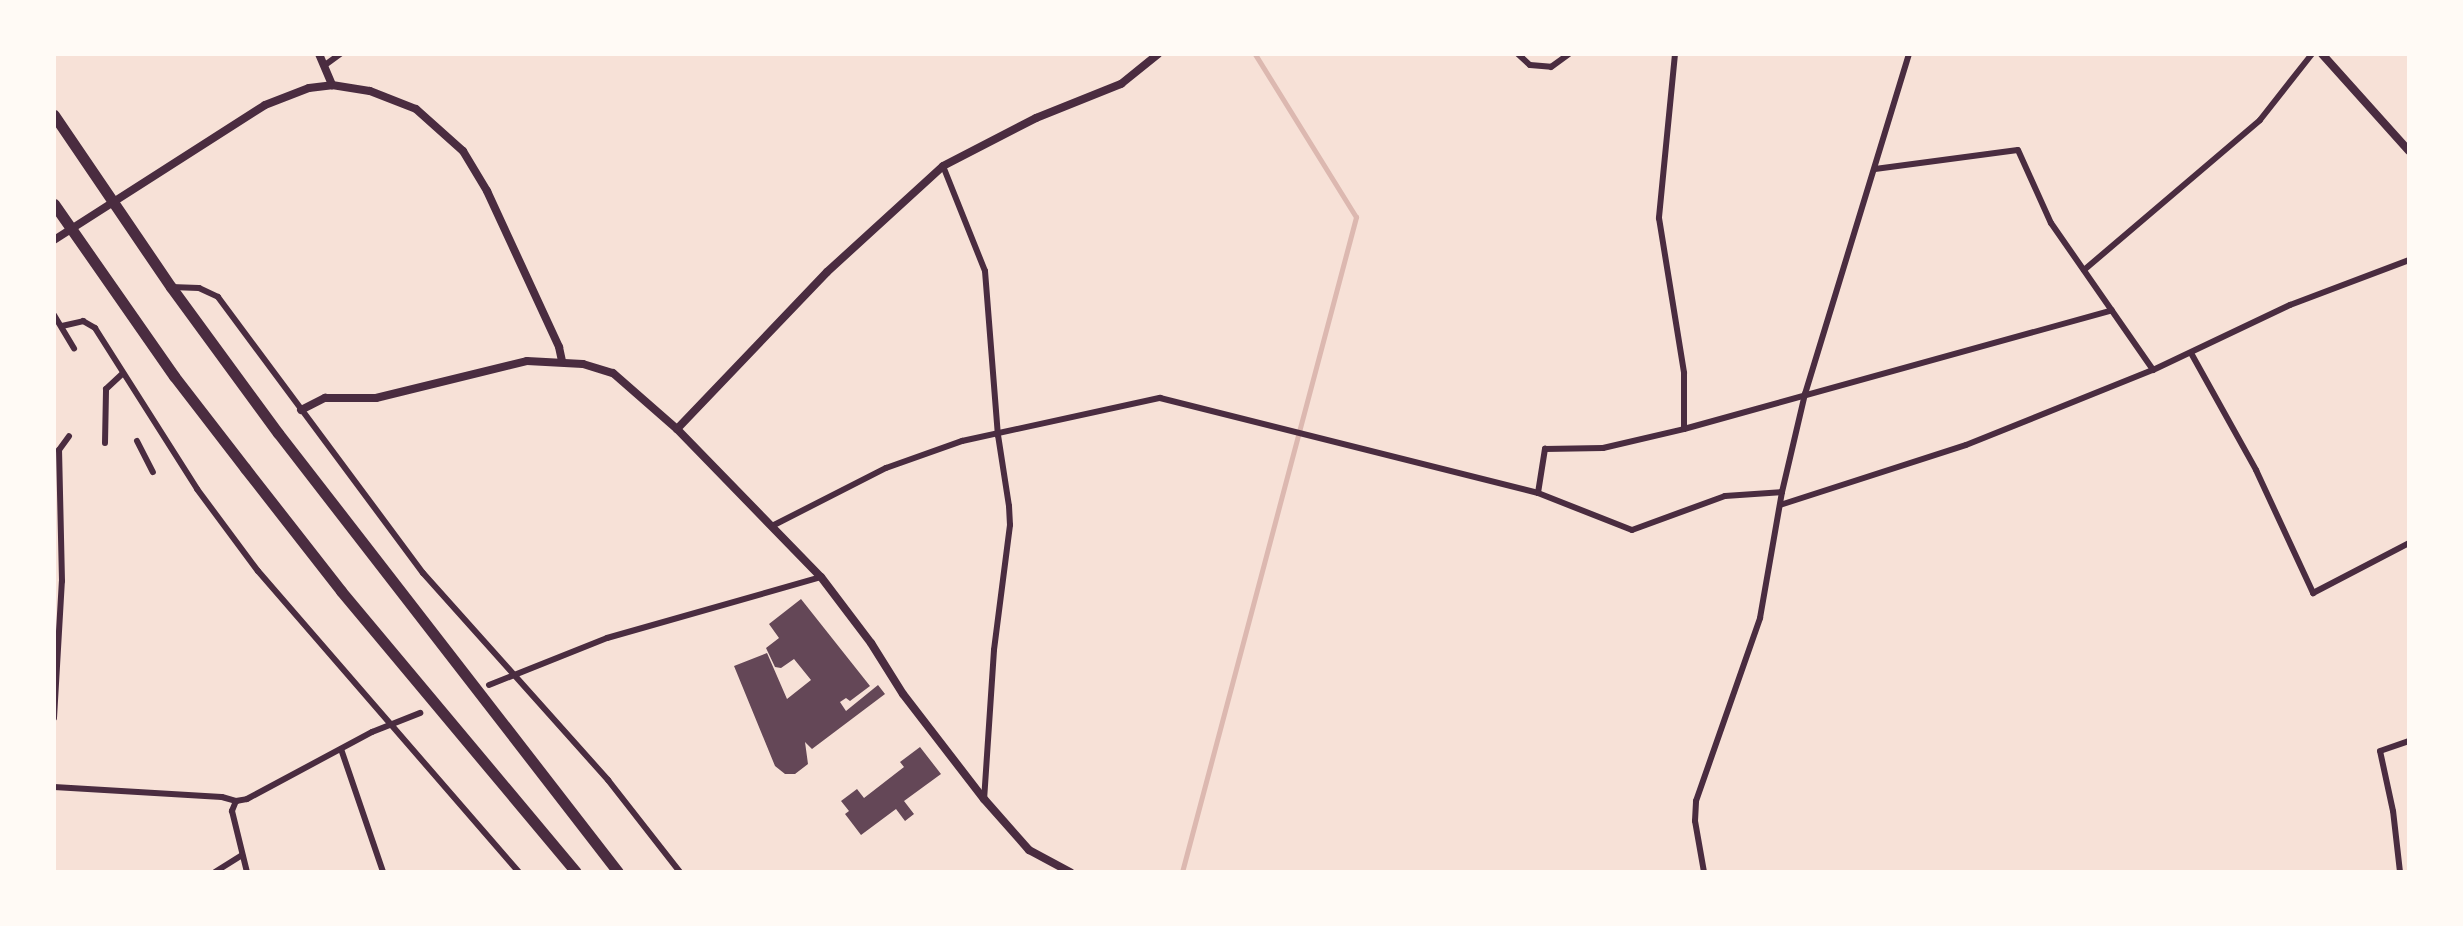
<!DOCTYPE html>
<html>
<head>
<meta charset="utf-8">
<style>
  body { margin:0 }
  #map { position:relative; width:2463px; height:926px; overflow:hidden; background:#f7e1d7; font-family:Roboto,sans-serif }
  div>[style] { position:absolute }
  .stream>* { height:5px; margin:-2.5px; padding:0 2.5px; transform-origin:2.5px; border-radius:2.5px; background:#dcb8b0 }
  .building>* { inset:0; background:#644757 }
  .minor>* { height:6px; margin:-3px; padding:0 3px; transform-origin:3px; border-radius:3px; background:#4a2c40 }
  .tertiary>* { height:8px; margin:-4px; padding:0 4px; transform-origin:4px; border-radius:4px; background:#4a2c40 }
  .trunk>* { height:11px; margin:-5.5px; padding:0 5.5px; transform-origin:5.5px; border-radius:5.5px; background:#4a2c40 }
  span { translate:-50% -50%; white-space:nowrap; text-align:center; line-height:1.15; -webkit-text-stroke:7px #fffaf5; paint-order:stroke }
  .frame { position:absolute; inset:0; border:56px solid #fffaf5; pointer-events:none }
</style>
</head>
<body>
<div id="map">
  <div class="stream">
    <i style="left:1182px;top:872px;width:678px;rotate:-75.12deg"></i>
    <i style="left:1356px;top:217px;width:192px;rotate:-121.8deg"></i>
  </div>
  <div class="building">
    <i style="clip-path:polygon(801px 599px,870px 686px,850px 701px,846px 698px,840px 702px,846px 711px,878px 685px,885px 694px,812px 749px,805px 742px,808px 764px,795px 774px,785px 774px,775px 766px,734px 666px,767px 653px,787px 699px,811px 680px,794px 659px,781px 668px,775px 667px,766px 648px,779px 638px,769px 624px)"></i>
    <i style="clip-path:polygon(920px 747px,941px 774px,904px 801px,914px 814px,905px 821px,896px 809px,861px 835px,845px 814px,849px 811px,841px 801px,857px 789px,864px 798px,904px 767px,900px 762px)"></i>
  </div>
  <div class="minor">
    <i style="left:1518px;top:54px;width:16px;rotate:43deg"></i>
    <i style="left:1530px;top:65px;width:21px;rotate:5deg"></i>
    <i style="left:1551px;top:67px;width:22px;rotate:-36deg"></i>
    <i style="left:1675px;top:54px;width:165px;rotate:95.6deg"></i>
    <i style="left:1659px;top:218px;width:157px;rotate:80.8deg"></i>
    <i style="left:1684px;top:373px;width:56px;rotate:90deg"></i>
    <i style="left:325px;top:65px;width:19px;rotate:-36deg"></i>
    <i style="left:943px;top:166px;width:113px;rotate:68.2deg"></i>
    <i style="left:985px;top:271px;width:165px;rotate:85.5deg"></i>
    <i style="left:998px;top:435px;width:72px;rotate:81.2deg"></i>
    <i style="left:1009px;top:506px;width:19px;rotate:87deg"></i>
    <i style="left:1010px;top:525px;width:126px;rotate:97.3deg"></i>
    <i style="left:994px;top:650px;width:149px;rotate:93.8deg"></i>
    <i style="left:1875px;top:169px;width:144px;rotate:-7.6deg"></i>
    <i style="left:2018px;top:150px;width:80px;rotate:65.7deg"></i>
    <i style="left:2051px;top:223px;width:179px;rotate:55.2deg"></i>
    <i style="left:2084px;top:270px;width:231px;rotate:-40.4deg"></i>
    <i style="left:2260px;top:120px;width:84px;rotate:-51.8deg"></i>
    <i style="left:171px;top:287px;width:28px;rotate:2deg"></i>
    <i style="left:199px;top:288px;width:21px;rotate:25deg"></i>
    <i style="left:218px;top:297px;width:344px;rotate:53.4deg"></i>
    <i style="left:423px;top:573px;width:278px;rotate:48.2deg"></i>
    <i style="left:608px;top:780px;width:117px;rotate:52deg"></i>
    <i style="left:54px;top:315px;width:39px;rotate:59deg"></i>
    <i style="left:62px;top:326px;width:22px;rotate:-13deg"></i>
    <i style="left:83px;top:321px;width:14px;rotate:30deg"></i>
    <i style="left:95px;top:328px;width:191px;rotate:57.6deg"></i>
    <i style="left:197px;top:489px;width:102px;rotate:53.4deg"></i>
    <i style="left:258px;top:571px;width:398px;rotate:49.1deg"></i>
    <i style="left:2191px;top:353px;width:134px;rotate:60.9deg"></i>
    <i style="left:2256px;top:470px;width:136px;rotate:65.1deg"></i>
    <i style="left:2313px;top:593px;width:108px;rotate:-27.5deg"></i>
    <i style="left:137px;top:441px;width:35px;rotate:63deg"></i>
    <i style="left:105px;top:443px;width:54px;rotate:-88.9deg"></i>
    <i style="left:106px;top:389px;width:22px;rotate:-43deg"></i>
    <i style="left:1538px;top:493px;width:45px;rotate:-81deg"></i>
    <i style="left:1545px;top:449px;width:58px;rotate:-1deg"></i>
    <i style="left:1603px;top:448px;width:83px;rotate:-13.2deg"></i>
    <i style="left:1684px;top:429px;width:444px;rotate:-15.5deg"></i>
    <i style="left:1780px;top:505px;width:195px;rotate:-17.9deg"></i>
    <i style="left:1966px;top:445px;width:201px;rotate:-21.9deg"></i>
    <i style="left:2153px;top:370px;width:152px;rotate:-25.4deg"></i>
    <i style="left:2290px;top:305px;width:127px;rotate:-20.7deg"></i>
    <i style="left:772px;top:526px;width:128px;rotate:-27deg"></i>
    <i style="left:886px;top:468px;width:81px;rotate:-19.6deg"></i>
    <i style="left:962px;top:441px;width:203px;rotate:-12.3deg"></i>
    <i style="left:1160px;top:398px;width:390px;rotate:14.1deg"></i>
    <i style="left:1538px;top:493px;width:101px;rotate:21.5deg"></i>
    <i style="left:1632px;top:530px;width:99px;rotate:-20.1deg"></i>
    <i style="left:1725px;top:496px;width:57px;rotate:-4deg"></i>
    <i style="left:489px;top:685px;width:127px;rotate:-21.7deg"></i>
    <i style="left:607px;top:638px;width:223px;rotate:-15.9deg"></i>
    <i style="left:54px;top:718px;width:137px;rotate:-86.7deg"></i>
    <i style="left:62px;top:581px;width:131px;rotate:-91.3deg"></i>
    <i style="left:59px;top:450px;width:17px;rotate:-54deg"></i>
    <i style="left:341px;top:749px;width:130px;rotate:71.1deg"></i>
    <i style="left:54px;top:787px;width:168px;rotate:3.4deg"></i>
    <i style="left:222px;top:797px;width:15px;rotate:16deg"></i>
    <i style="left:236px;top:801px;width:11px;rotate:-10deg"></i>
    <i style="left:247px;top:799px;width:142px;rotate:-28.2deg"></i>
    <i style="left:372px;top:732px;width:52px;rotate:-21.6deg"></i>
    <i style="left:236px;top:801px;width:11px;rotate:112deg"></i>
    <i style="left:232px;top:811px;width:63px;rotate:76.2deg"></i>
    <i style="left:215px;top:872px;width:32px;rotate:-32deg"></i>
    <i style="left:1704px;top:872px;width:52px;rotate:-100deg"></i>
    <i style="left:1695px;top:821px;width:20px;rotate:-87deg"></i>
    <i style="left:1696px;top:801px;width:194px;rotate:-70.7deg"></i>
    <i style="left:1760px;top:618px;width:128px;rotate:-80.1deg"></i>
    <i style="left:1782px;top:492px;width:101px;rotate:-76.8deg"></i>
    <i style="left:1805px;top:394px;width:356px;rotate:-73deg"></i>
    <i style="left:2400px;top:872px;width:61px;rotate:-96.5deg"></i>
    <i style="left:2393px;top:811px;width:61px;rotate:-102.2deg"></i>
    <i style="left:2380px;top:751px;width:31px;rotate:-19deg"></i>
  </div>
  <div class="tertiary">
    <i style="left:319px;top:54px;width:34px;rotate:67deg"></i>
    <i style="left:2322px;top:54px;width:130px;rotate:48.1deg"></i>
    <i style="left:54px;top:240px;width:250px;rotate:-32.6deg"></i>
    <i style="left:265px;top:105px;width:47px;rotate:-21.1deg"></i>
    <i style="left:309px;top:88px;width:23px;rotate:-7deg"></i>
    <i style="left:332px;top:85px;width:38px;rotate:9deg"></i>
    <i style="left:370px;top:91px;width:49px;rotate:21.4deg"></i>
    <i style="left:416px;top:109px;width:63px;rotate:41.8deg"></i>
    <i style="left:463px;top:151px;width:47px;rotate:59deg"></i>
    <i style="left:487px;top:191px;width:172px;rotate:65.2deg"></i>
    <i style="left:559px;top:347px;width:14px;rotate:78deg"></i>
    <i style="left:301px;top:410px;width:27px;rotate:-27deg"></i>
    <i style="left:325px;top:398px;width:51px"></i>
    <i style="left:376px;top:398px;width:155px;rotate:-13.8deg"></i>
    <i style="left:527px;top:361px;width:56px;rotate:3.1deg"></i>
    <i style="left:583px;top:364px;width:31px;rotate:17deg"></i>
    <i style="left:613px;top:373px;width:85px;rotate:41.2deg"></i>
    <i style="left:677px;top:429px;width:206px;rotate:45.8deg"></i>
    <i style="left:821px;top:577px;width:83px;rotate:52.9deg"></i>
    <i style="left:871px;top:643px;width:60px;rotate:57.9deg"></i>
    <i style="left:903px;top:694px;width:133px;rotate:52.4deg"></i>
    <i style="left:984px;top:799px;width:68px;rotate:48.6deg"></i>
    <i style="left:1029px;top:850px;width:47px;rotate:28.2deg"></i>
    <i style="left:677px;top:429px;width:217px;rotate:-46.3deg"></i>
    <i style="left:827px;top:272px;width:157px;rotate:-42.4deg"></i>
    <i style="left:943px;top:166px;width:105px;rotate:-27.3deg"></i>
    <i style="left:1036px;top:118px;width:92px;rotate:-21.8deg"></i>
    <i style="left:1121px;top:84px;width:48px;rotate:-39deg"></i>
  </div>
  <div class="trunk">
    <i style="left:54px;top:115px;width:208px;rotate:55.8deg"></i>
    <i style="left:171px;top:287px;width:181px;rotate:53.8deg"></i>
    <i style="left:278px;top:433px;width:555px;rotate:52.24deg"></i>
    <i style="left:54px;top:204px;width:210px;rotate:55.1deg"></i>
    <i style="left:174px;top:376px;width:116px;rotate:52.3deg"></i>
    <i style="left:245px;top:468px;width:156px;rotate:52deg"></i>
    <i style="left:341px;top:591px;width:366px;rotate:50.1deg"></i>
  </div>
  <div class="frame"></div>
</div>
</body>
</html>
